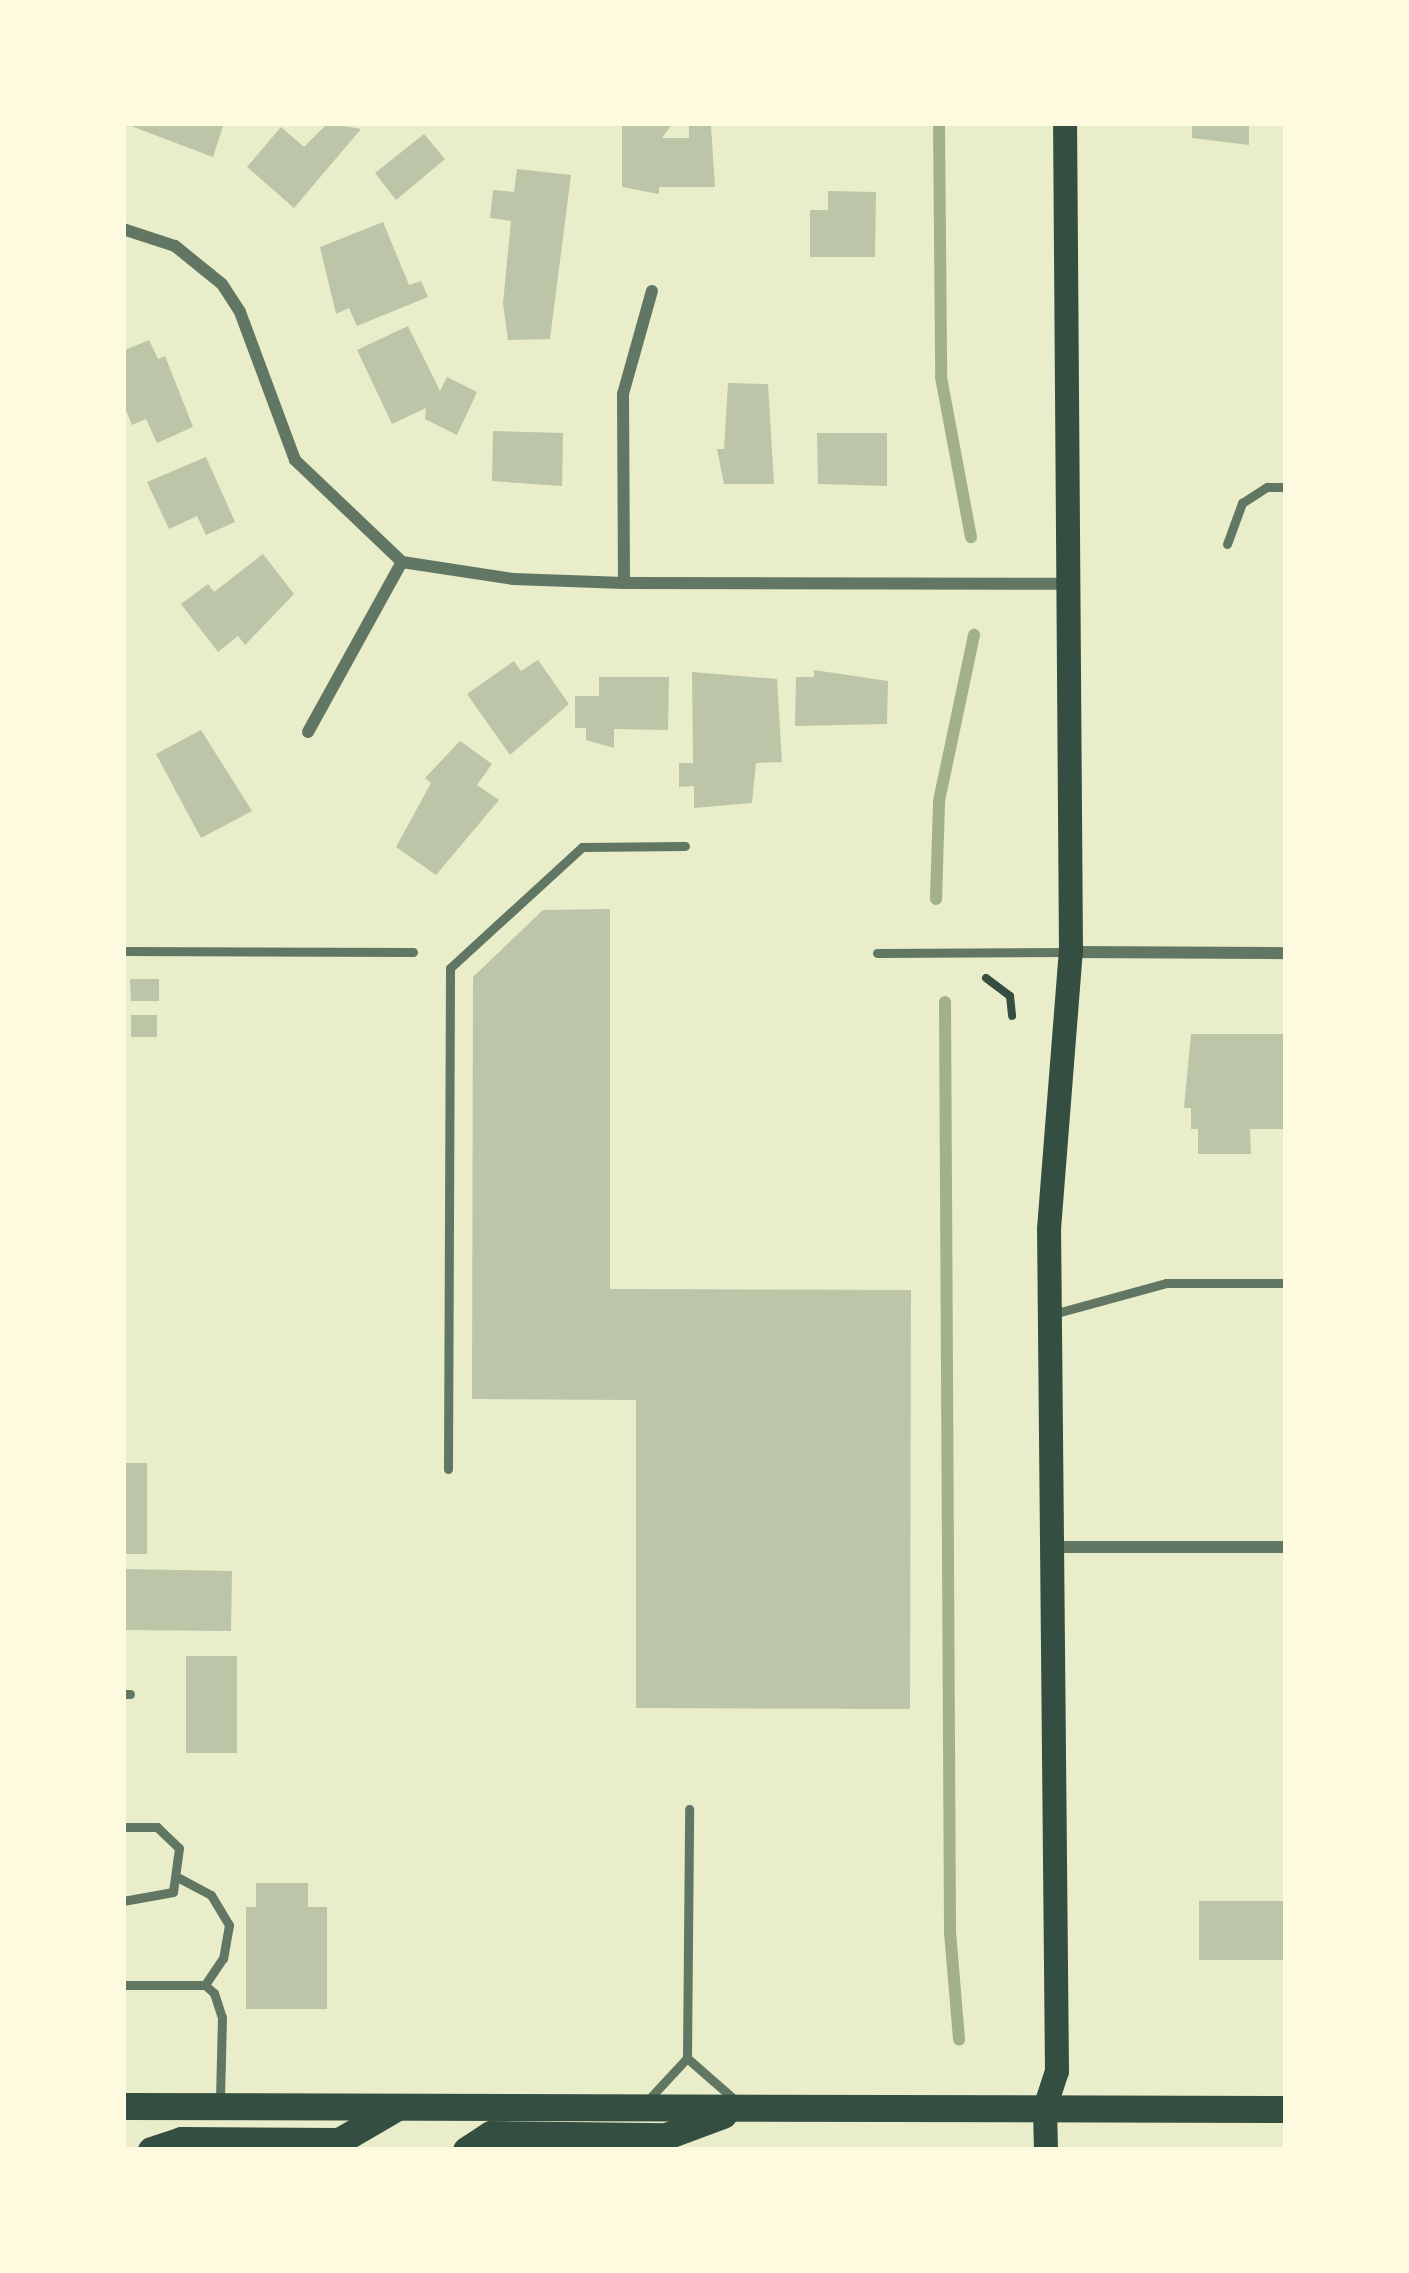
<!DOCTYPE html>
<html>
<head>
<meta charset="utf-8">
<style>
  body { margin:0 }
  #map { position:relative; width:1409px; height:2273px; overflow:hidden; background:#e9edc9; font-family:"DM Sans",sans-serif }
  div>[style] { position:absolute }
  .stream>* { height:12px; margin:-6px; padding:0 6px; transform-origin:6px; border-radius:6px; background:#a3b18a }
  .building>* { inset:0; background:#bcc5a7 }
  .path>* { height:8px; margin:-4px; padding:0 4px; transform-origin:4px; border-radius:4px; background:#344e41 }
  .service>* { height:9px; margin:-4.5px; padding:0 4.5px; transform-origin:4.5px; border-radius:4.5px; background:#617663 }
  .minor>* { height:12px; margin:-6px; padding:0 6px; transform-origin:6px; border-radius:6px; background:#617663 }
  .secondary>* { height:24px; margin:-12px; padding:0 12px; transform-origin:12px; border-radius:12px; background:#344e41 }
  .primary>* { height:27px; margin:-13.5px; padding:0 13.5px; transform-origin:13.5px; border-radius:13.5px; background:#344e41 }
  span { translate:-50% -50%; white-space:nowrap; text-align:center; line-height:1.15; -webkit-text-stroke:10px #fefae0; paint-order:stroke }
  .frame { position:absolute; inset:0; border:126px solid #fefae0; pointer-events:none }
</style>
</head>
<body>
<div id="map">
  <div class="stream">
    <i style="left:939px;top:123px;width:254px;rotate:89.5deg"></i>
    <i style="left:941px;top:377px;width:163px;rotate:79.4deg"></i>
    <i style="left:936px;top:899px;width:98px;rotate:-88.2deg"></i>
    <i style="left:939px;top:801px;width:170px;rotate:-78.1deg"></i>
    <i style="left:945px;top:1002px;width:930px;rotate:89.69deg"></i>
    <i style="left:950px;top:1932px;width:108px;rotate:85.2deg"></i>
  </div>
  <div class="building">
    <i style="clip-path:polygon(123px 123px,224px 123px,213px 157px)"></i>
    <i style="clip-path:polygon(328px 123px,361px 129px,294px 208px,247px 167px,281px 127px,304px 147px)"></i>
    <i style="clip-path:polygon(622px 123px,673px 123px,662px 138px,689px 138px,689px 126px,711px 126px,715px 187px,659px 187px,659px 194px,622px 187px)"></i>
    <i style="clip-path:polygon(1192px 123px,1249px 123px,1249px 145px,1192px 138px)"></i>
    <i style="clip-path:polygon(424px 134px,445px 159px,396px 200px,375px 173px)"></i>
    <i style="clip-path:polygon(517px 169px,571px 175px,550px 339px,508px 340px,503px 303px,511px 221px,490px 218px,493px 190px,514px 192px)"></i>
    <i style="clip-path:polygon(828px 191px,876px 192px,875px 257px,810px 257px,810px 210px,828px 210px)"></i>
    <i style="clip-path:polygon(383px 222px,409px 285px,421px 281px,428px 297px,357px 326px,349px 308px,336px 314px,320px 247px)"></i>
    <i style="clip-path:polygon(408px 326px,440px 391px,447px 377px,477px 392px,457px 435px,425px 419px,426px 408px,392px 424px,357px 350px)"></i>
    <i style="clip-path:polygon(149px 340px,158px 359px,165px 356px,193px 427px,157px 443px,146px 419px,132px 425px,123px 403px,123px 351px)"></i>
    <i style="clip-path:polygon(728px 383px,768px 384px,774px 484px,724px 484px,717px 449px,724px 449px)"></i>
    <i style="clip-path:polygon(493px 431px,563px 433px,562px 486px,492px 481px)"></i>
    <i style="clip-path:polygon(817px 433px,887px 433px,887px 486px,818px 484px)"></i>
    <i style="clip-path:polygon(206px 457px,235px 522px,206px 535px,197px 516px,169px 529px,147px 482px)"></i>
    <i style="clip-path:polygon(263px 554px,294px 594px,245px 645px,238px 636px,218px 652px,181px 604px,208px 584px,214px 592px)"></i>
    <i style="clip-path:polygon(538px 660px,569px 704px,510px 755px,467px 694px,514px 661px,521px 671px)"></i>
    <i style="clip-path:polygon(814px 670px,888px 681px,887px 724px,795px 726px,796px 677px,814px 677px)"></i>
    <i style="clip-path:polygon(692px 672px,777px 679px,782px 762px,756px 763px,752px 803px,694px 808px,694px 786px,679px 787px,679px 763px,693px 763px)"></i>
    <i style="clip-path:polygon(599px 677px,669px 677px,668px 730px,614px 729px,614px 748px,586px 740px,586px 728px,575px 728px,575px 696px,599px 696px)"></i>
    <i style="clip-path:polygon(201px 730px,252px 811px,201px 838px,156px 754px)"></i>
    <i style="clip-path:polygon(460px 741px,492px 764px,477px 785px,499px 800px,436px 875px,396px 847px,431px 783px,425px 778px)"></i>
    <i style="clip-path:polygon(610px 909px,610px 1289px,911px 1290px,910px 1709px,636px 1708px,636px 1400px,472px 1399px,473px 977px,543px 910px)"></i>
    <i style="clip-path:polygon(130px 979px,159px 979px,159px 1001px,131px 1001px)"></i>
    <i style="clip-path:polygon(131px 1015px,157px 1015px,157px 1037px,131px 1037px)"></i>
    <i style="clip-path:polygon(1191px 1034px,1286px 1034px,1286px 1129px,1250px 1129px,1251px 1154px,1198px 1154px,1198px 1129px,1191px 1129px,1191px 1108px,1184px 1108px)"></i>
    <i style="clip-path:polygon(123px 1463px,147px 1463px,147px 1554px,123px 1554px)"></i>
    <i style="clip-path:polygon(123px 1569px,232px 1571px,231px 1631px,123px 1630px)"></i>
    <i style="clip-path:polygon(186px 1656px,237px 1656px,237px 1753px,186px 1753px)"></i>
    <i style="clip-path:polygon(256px 1883px,308px 1883px,308px 1907px,327px 1907px,327px 2009px,246px 2009px,246px 1907px,256px 1907px)"></i>
    <i style="clip-path:polygon(1199px 1901px,1286px 1901px,1286px 1960px,1199px 1960px)"></i>
  </div>
  <div class="path">
    <i style="left:986px;top:978px;width:30px;rotate:37deg"></i>
    <i style="left:1010px;top:996px;width:20px;rotate:84deg"></i>
  </div>
  <div class="service">
    <i style="left:1227px;top:544px;width:44px;rotate:-69.9deg"></i>
    <i style="left:1242px;top:503px;width:30px;rotate:-33deg"></i>
    <i style="left:1267px;top:487px;width:19px"></i>
    <i style="left:123px;top:951px;width:290px;rotate:0.2deg"></i>
    <i style="left:877px;top:953px;width:189px;rotate:-0.3deg"></i>
    <i style="left:1053px;top:1314px;width:117px;rotate:-15.3deg"></i>
    <i style="left:1166px;top:1283px;width:120px"></i>
    <i style="left:448px;top:1469px;width:501px;rotate:-89.77deg"></i>
    <i style="left:450px;top:968px;width:179px;rotate:-42.5deg"></i>
    <i style="left:582px;top:847px;width:103px;rotate:-0.6deg"></i>
    <i style="left:123px;top:1694px;width:7px"></i>
    <i style="left:123px;top:1827px;width:34px"></i>
    <i style="left:157px;top:1827px;width:30px;rotate:44deg"></i>
    <i style="left:179px;top:1848px;width:44px;rotate:97.8deg"></i>
    <i style="left:173px;top:1892px;width:51px;rotate:169.8deg"></i>
    <i style="left:179px;top:1878px;width:36px;rotate:28deg"></i>
    <i style="left:211px;top:1895px;width:35px;rotate:59deg"></i>
    <i style="left:229px;top:1925px;width:34px;rotate:100deg"></i>
    <i style="left:223px;top:1958px;width:32px;rotate:124deg"></i>
    <i style="left:123px;top:1985px;width:82px"></i>
    <i style="left:205px;top:1985px;width:12px;rotate:42deg"></i>
    <i style="left:214px;top:1993px;width:25px;rotate:72deg"></i>
    <i style="left:222px;top:2017px;width:84px;rotate:91.4deg"></i>
    <i style="left:687px;top:2058px;width:64px;rotate:41.2deg"></i>
    <i style="left:648px;top:2100px;width:57px;rotate:-47.1deg"></i>
    <i style="left:687px;top:2058px;width:249px;rotate:-89.5deg"></i>
  </div>
  <div class="minor">
    <i style="left:123px;top:229px;width:55px;rotate:18.1deg"></i>
    <i style="left:175px;top:246px;width:60px;rotate:39deg"></i>
    <i style="left:222px;top:284px;width:33px;rotate:57deg"></i>
    <i style="left:240px;top:312px;width:158px;rotate:69.6deg"></i>
    <i style="left:295px;top:460px;width:148px;rotate:43.6deg"></i>
    <i style="left:402px;top:562px;width:112px;rotate:8.7deg"></i>
    <i style="left:513px;top:579px;width:111px;rotate:2.1deg"></i>
    <i style="left:624px;top:583px;width:444px;rotate:0.1deg"></i>
    <i style="left:624px;top:583px;width:189px;rotate:-90.3deg"></i>
    <i style="left:623px;top:394px;width:107px;rotate:-74.3deg"></i>
    <i style="left:308px;top:732px;width:194px;rotate:-61.1deg"></i>
    <i style="left:1071px;top:952px;width:215px;rotate:0.3deg"></i>
    <i style="left:1050px;top:1547px;width:236px"></i>
  </div>
  <div class="secondary">
    <i style="left:1046px;top:2150px;width:42px;rotate:-91.4deg"></i>
    <i style="left:1045px;top:2108px;width:38px;rotate:-72deg"></i>
    <i style="left:1057px;top:2072px;width:843px;rotate:-90.54deg"></i>
    <i style="left:1049px;top:1229px;width:278px;rotate:-85.5deg"></i>
    <i style="left:1071px;top:952px;width:829px;rotate:-90.41deg"></i>
  </div>
  <div class="primary">
    <i style="left:123px;top:2106px;width:1163px;rotate:0.15deg"></i>
    <i style="left:151px;top:2150px;width:32px;rotate:-18deg"></i>
    <i style="left:181px;top:2140px;width:158px;rotate:0.4deg"></i>
    <i style="left:339px;top:2141px;width:64px;rotate:-30.2deg"></i>
    <i style="left:466px;top:2150px;width:30px;rotate:-33deg"></i>
    <i style="left:491px;top:2134px;width:175px;rotate:0.7deg"></i>
    <i style="left:666px;top:2136px;width:61px;rotate:-20.2deg"></i>
  </div>
  <div class="frame"></div>
</div>
</body>
</html>
